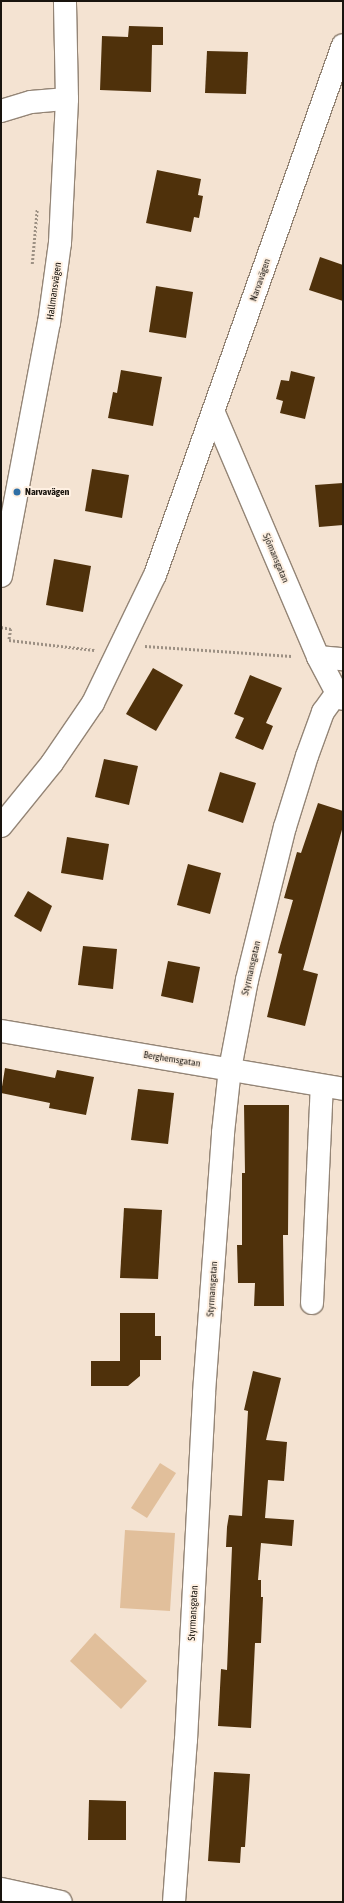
<!DOCTYPE html>
<html>
<head>
<meta charset="utf-8">
<style>
  body { margin:0 }
  #map { position:relative; width:344px; height:1903px; overflow:hidden; background:#f4e3d2; font-family:"Asap Condensed",sans-serif }
  div>[style] { position:absolute }
  .green>* { inset:0; background:#e1bf9b }
  .building>* { inset:0; background:#4f310b }
  .path>* { height:2.5px; margin-top:-1.25px; transform-origin:0; background:repeating-linear-gradient(90deg,#9c9083 0 2px,transparent 0 4px) }
  .roads { filter:drop-shadow(1px 0 #948576) drop-shadow(-1px 0 #948576) drop-shadow(0 1px #948576) drop-shadow(0 -1px #948576) }
  .minor>* { height:22px; margin:-11px; padding:0 11px; transform-origin:11px; border-radius:11px; background:#fff }
  .dots>* { width:11px; height:11px; translate:-50% -50%; box-sizing:border-box; border:2px solid #fff1e3; border-radius:50% }
  span { translate:-50% -50%; white-space:nowrap; text-align:center; line-height:1.15; -webkit-text-stroke:4px #fff1e3; paint-order:stroke }
  .street-label { font-size:10px; color:#19140e }
  .poi-label { font-size:10px; color:#19140e; font-weight:700 }
  .left { translate:0 -50%; text-align:left }
  .frame { position:absolute; inset:0; border:2px solid #19140e; pointer-events:none }
</style>
</head>
<body>
<div id="map">
  <div class="green">
    <i style="clip-path:polygon(160px 1463px,176px 1473px,147px 1518px,131px 1508px)"></i>
    <i style="clip-path:polygon(125px 1530px,175px 1533px,170px 1611px,120px 1608px)"></i>
    <i style="clip-path:polygon(95px 1633px,147px 1681px,121px 1709px,70px 1661px)"></i>
  </div>
  <div class="building">
    <i style="clip-path:polygon(129px 26px,163px 27px,163px 45px,152px 45px,151px 92px,100px 90px,102px 36px,128px 37px)"></i>
    <i style="clip-path:polygon(207px 51px,248px 52px,246px 94px,205px 93px)"></i>
    <i style="clip-path:polygon(157px 170px,201px 179px,198px 195px,203px 196px,199px 218px,194px 217px,191px 232px,146px 223px)"></i>
    <i style="clip-path:polygon(320px 257px,343px 265px,343px 301px,309px 290px)"></i>
    <i style="clip-path:polygon(156px 286px,193px 292px,186px 338px,149px 332px)"></i>
    <i style="clip-path:polygon(121px 370px,162px 377px,153px 426px,108px 418px,113px 392px,117px 393px)"></i>
    <i style="clip-path:polygon(291px 371px,315px 377px,305px 419px,280px 413px,283px 401px,276px 399px,281px 380px,289px 381px)"></i>
    <i style="clip-path:polygon(92px 469px,129px 475px,122px 518px,85px 511px)"></i>
    <i style="clip-path:polygon(343px 483px,343px 525px,319px 527px,315px 485px)"></i>
    <i style="clip-path:polygon(54px 559px,91px 566px,83px 612px,46px 605px)"></i>
    <i style="clip-path:polygon(153px 668px,183px 685px,156px 731px,126px 714px)"></i>
    <i style="clip-path:polygon(250px 675px,282px 688px,266px 723px,273px 726px,263px 750px,235px 738px,244px 718px,234px 714px)"></i>
    <i style="clip-path:polygon(104px 759px,138px 766px,129px 805px,95px 797px)"></i>
    <i style="clip-path:polygon(220px 772px,256px 783px,243px 823px,208px 811px)"></i>
    <i style="clip-path:polygon(318px 803px,343px 811px,343px 826px,303px 970px,318px 974px,305px 1026px,267px 1017px,282px 954px,278px 953px,293px 900px,284px 898px,297px 852px,301px 853px)"></i>
    <i style="clip-path:polygon(67px 837px,109px 844px,103px 880px,61px 873px)"></i>
    <i style="clip-path:polygon(188px 864px,221px 873px,210px 914px,177px 905px)"></i>
    <i style="clip-path:polygon(28px 891px,52px 906px,41px 932px,14px 916px)"></i>
    <i style="clip-path:polygon(83px 946px,117px 949px,113px 989px,78px 985px)"></i>
    <i style="clip-path:polygon(168px 961px,200px 967px,193px 1003px,161px 996px)"></i>
    <i style="clip-path:polygon(5px 1068px,55px 1078px,57px 1070px,94px 1077px,86px 1115px,49px 1108px,50px 1103px,1px 1093px)"></i>
    <i style="clip-path:polygon(138px 1089px,174px 1093px,168px 1144px,131px 1140px)"></i>
    <i style="clip-path:polygon(244px 1105px,289px 1105px,288px 1235px,283px 1235px,284px 1306px,254px 1306px,255px 1283px,238px 1283px,237px 1245px,242px 1245px,242px 1173px,245px 1173px)"></i>
    <i style="clip-path:polygon(124px 1208px,162px 1210px,158px 1279px,120px 1278px)"></i>
    <i style="clip-path:polygon(120px 1313px,155px 1313px,155px 1336px,161px 1336px,161px 1360px,140px 1360px,140px 1376px,128px 1386px,91px 1386px,91px 1361px,120px 1361px)"></i>
    <i style="clip-path:polygon(253px 1371px,281px 1378px,266px 1440px,287px 1442px,284px 1481px,268px 1480px,265px 1518px,294px 1520px,292px 1546px,261px 1543px,258px 1580px,261px 1580px,261px 1597px,263px 1597px,261px 1643px,255px 1643px,251px 1728px,218px 1726px,221px 1669px,227px 1670px,232px 1547px,226px 1547px,227px 1527px,229px 1515px,242px 1516px,248px 1411px,244px 1410px)"></i>
    <i style="clip-path:polygon(214px 1772px,250px 1774px,245px 1847px,241px 1847px,240px 1863px,208px 1861px)"></i>
    <i style="clip-path:polygon(89px 1800px,126px 1801px,126px 1840px,88px 1840px)"></i>
  </div>
  <div class="path">
    <i style="left:32px;top:264px;width:55px;rotate:-84.8deg"></i>
    <i style="left:1px;top:627px;width:10px;rotate:11deg"></i>
    <i style="left:11px;top:629px;width:11px;rotate:100deg"></i>
    <i style="left:9px;top:640px;width:86px;rotate:6.7deg"></i>
    <i style="left:145px;top:646px;width:147px;rotate:3.9deg"></i>
  </div>
  <div class="roads">
    <div class="minor">
      <i style="left:1px;top:111px;width:31px;rotate:-17deg"></i>
      <i style="left:31px;top:102px;width:36px;rotate:-5deg"></i>
      <i style="left:214px;top:413px;width:265px;rotate:66.9deg"></i>
      <i style="left:318px;top:657px;width:41px;rotate:62.2deg"></i>
      <i style="left:337px;top:693px;width:8px;rotate:45deg"></i>
      <i style="left:1px;top:576px;width:258px;rotate:-79.3deg"></i>
      <i style="left:49px;top:323px;width:81px;rotate:-82.2deg"></i>
      <i style="left:60px;top:243px;width:144px;rotate:-87.2deg"></i>
      <i style="left:67px;top:99px;width:98px;rotate:-91.2deg"></i>
      <i style="left:318px;top:657px;width:25px;rotate:5deg"></i>
      <i style="left:1px;top:826px;width:81px;rotate:-51deg"></i>
      <i style="left:52px;top:763px;width:73px;rotate:-55.7deg"></i>
      <i style="left:93px;top:703px;width:142px;rotate:-64.2deg"></i>
      <i style="left:155px;top:575px;width:562px;rotate:-70.47deg"></i>
      <i style="left:1px;top:1031px;width:347px;rotate:9.6deg"></i>
      <i style="left:312px;top:1303px;width:217px;rotate:-87.4deg"></i>
      <i style="left:1px;top:1889px;width:61px;rotate:12.2deg"></i>
      <i style="left:174px;top:1902px;width:162px;rotate:-85.8deg"></i>
      <i style="left:186px;top:1740px;width:347px;rotate:-87deg"></i>
      <i style="left:204px;top:1393px;width:261px;rotate:-85.8deg"></i>
      <i style="left:223px;top:1133px;width:64px;rotate:-83.8deg"></i>
      <i style="left:230px;top:1069px;width:91px;rotate:-79.2deg"></i>
      <i style="left:247px;top:980px;width:158px;rotate:-76.1deg"></i>
      <i style="left:285px;top:827px;width:74px;rotate:-72.8deg"></i>
      <i style="left:307px;top:756px;width:47px;rotate:-70deg"></i>
      <i style="left:323px;top:712px;width:24px;rotate:-54deg"></i>
    </div>
  </div>
  <div class="dots">
    <i style="left:17px;top:492px;background:#306fa5"></i>
  </div>
  <div class="street-label">
    <span style="left:260px;top:280px;rotate:-71deg">Narvavägen</span>
    <span style="left:54px;top:291px;rotate:-82deg">Hallmansvägen</span>
    <span style="left:276px;top:558px;rotate:67deg">Sjömansgatan</span>
    <span style="left:251px;top:968px;rotate:-77deg">Styrmansgatan</span>
    <span style="left:172px;top:1059px;rotate:9deg">Berghemsgatan</span>
    <span style="left:212px;top:1289px;rotate:-86deg">Styrmansgatan</span>
    <span style="left:193px;top:1613px;rotate:-87deg">Styrmansgatan</span>
  </div>
  <div class="poi-label">
    <span class="left" style="left:25px;top:492px">Narvavägen</span>
  </div>
  <div class="frame"></div>
</div>
</body>
</html>
